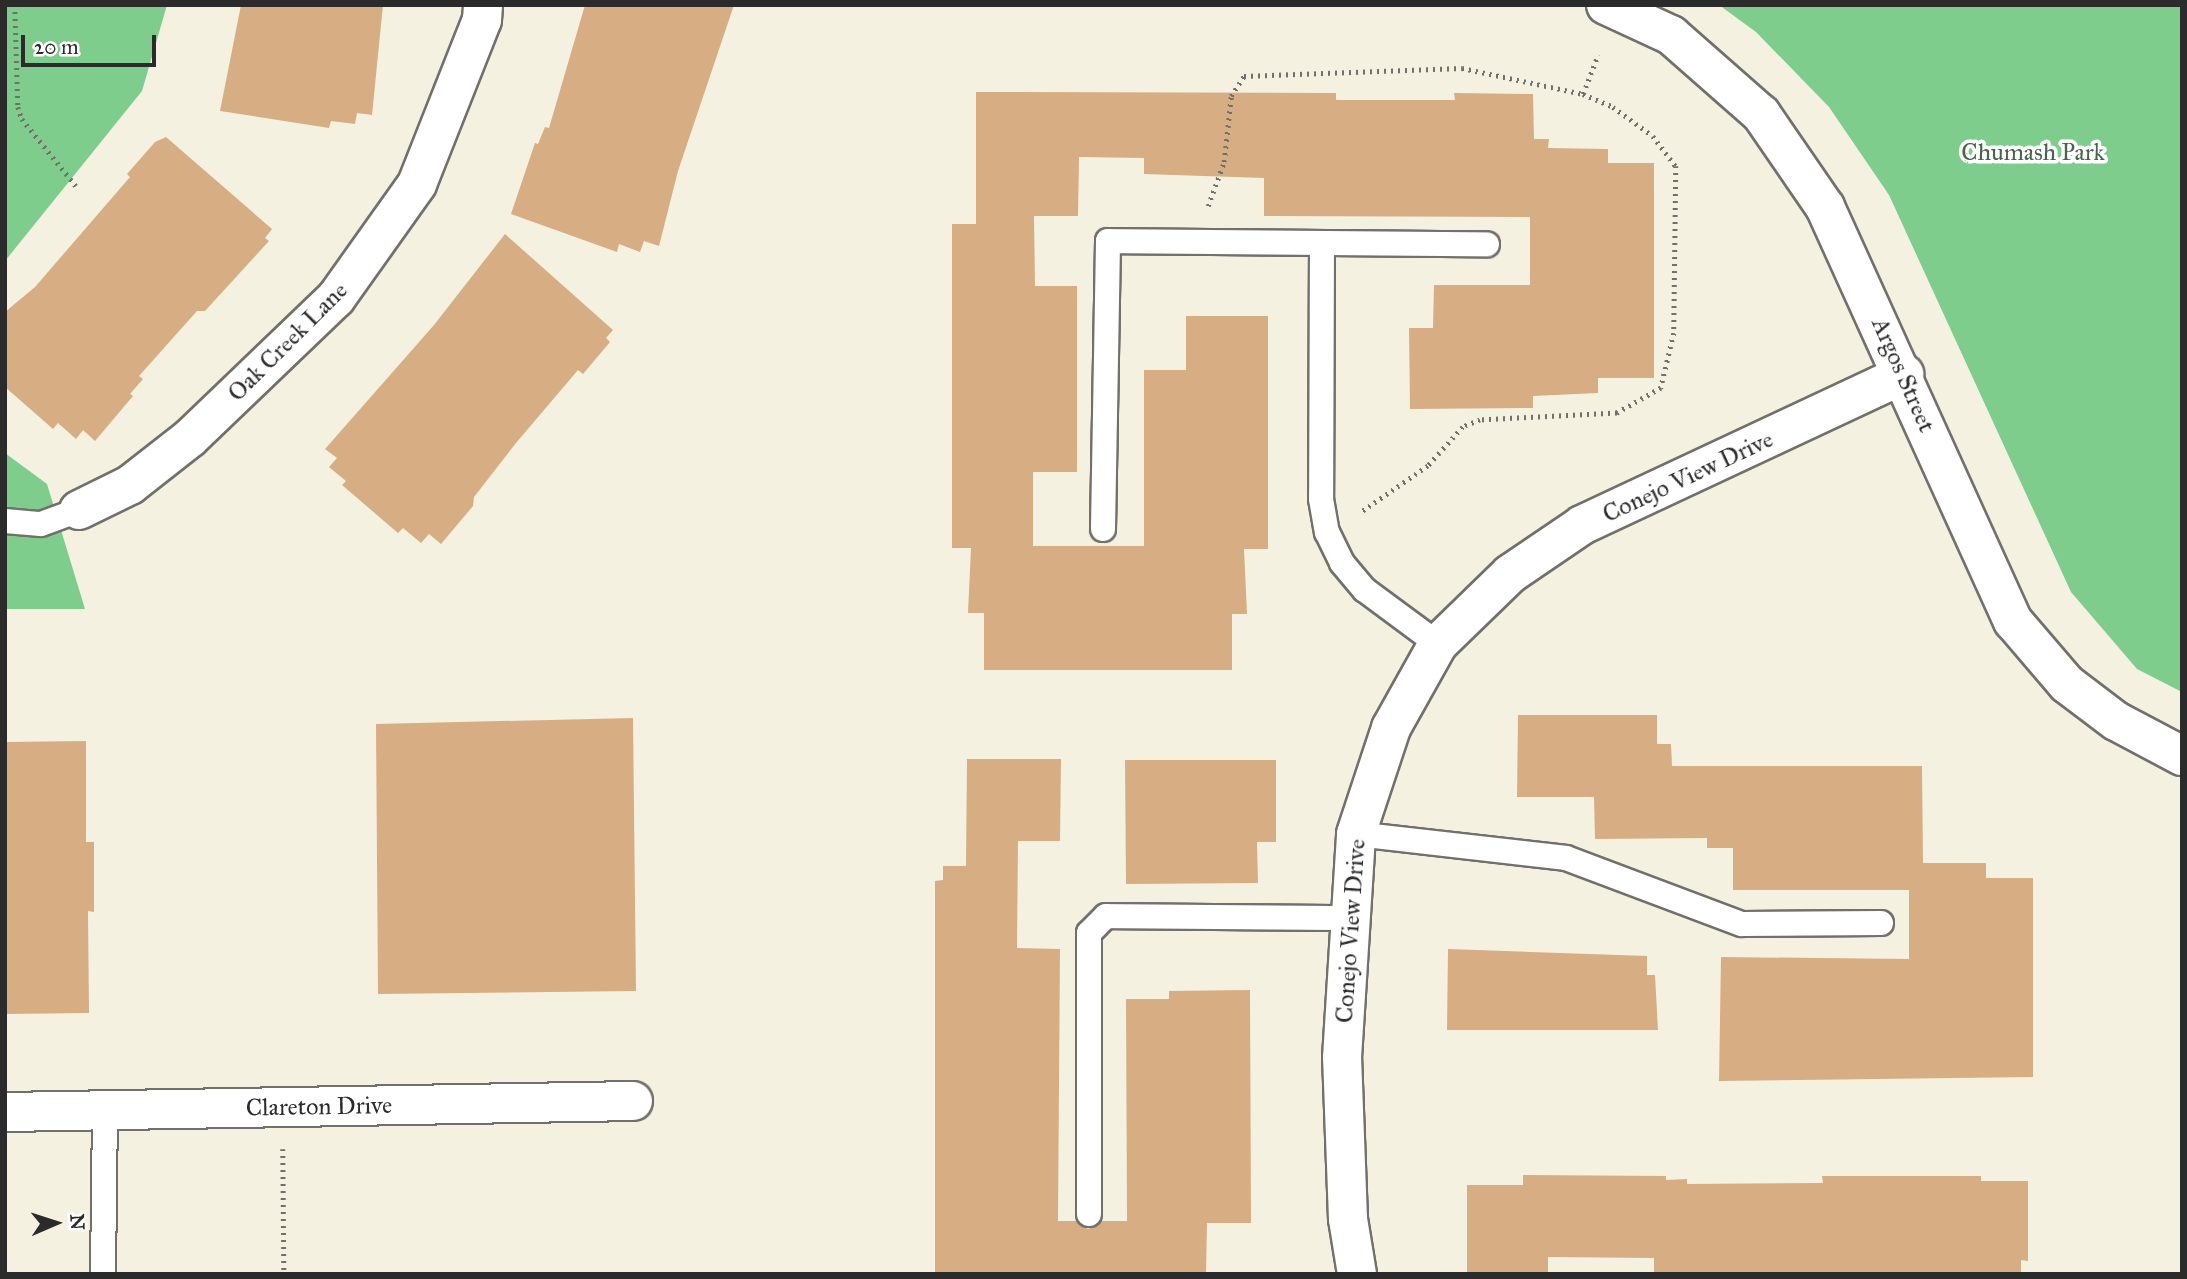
<!DOCTYPE html>
<html>
<head>
<meta charset="utf-8">
<style>
  body { margin:0 }
  #map { position:relative; width:2187px; height:1279px; overflow:hidden; background:#f5f1e0; font-family:"IM FELL Great Primer",serif }
  div>[style] { position:absolute }
  .green>* { inset:0; background:#7fcd8c }
  .building>* { inset:0; background:#d7ad83 }
  .path>* { height:4.5px; margin-top:-2.25px; transform-origin:0; background:repeating-linear-gradient(90deg,#72706a 0 2px,transparent 0 7px) }
  .roads { filter:drop-shadow(2px 0 #72706a) drop-shadow(-2px 0 #72706a) drop-shadow(0 2px #72706a) drop-shadow(0 -2px #72706a) }
  .service>* { height:24px; margin:-12px; padding:0 12px; transform-origin:12px; border-radius:12px; background:#fff }
  .minor>* { height:38px; margin:-19px; padding:0 19px; transform-origin:19px; border-radius:19px; background:#fff }
  span { translate:-50% -50%; white-space:nowrap; text-align:center; line-height:1.15; -webkit-text-stroke:7px #fff; paint-order:stroke }
  .park-label { font-size:24px; color:#48644d }
  .street-label { font-size:24px; color:#2b2b2b }
  .frame { position:absolute; inset:0; border:7px solid #2b2b2b; pointer-events:none }
  .north { position:absolute; left:21px; top:1188px; width:70px; height:70px; -webkit-text-stroke:5px #fff; paint-order:stroke; rotate:87deg; font-size:19px; font-weight:700; line-height:28px; text-align:center; color:#2b2b2b }
  .north::after { content:''; display:block; margin:auto; width:24px; height:32px; background:#2b2b2b; clip-path:polygon(50% 0,100% 100%,50% 72%,0 100%) }
  .scale { position:absolute; left:21px; top:35px; width:135px; height:32px; box-sizing:border-box; border:4px solid #2b2b2b; border-top:0; padding-left:9px; font-size:21px; line-height:24px; white-space:nowrap; color:#2b2b2b; -webkit-text-stroke:5px #fff; paint-order:stroke }
</style>
</head>
<body>
<div id="map">
  <div class="green">
    <i style="clip-path:polygon(5px 5px,167px 5px,142px 91px,5px 261px)"></i>
    <i style="clip-path:polygon(1719px 5px,2182px 5px,2182px 692px,2137px 669px,2071px 592px,1889px 195px,1829px 107px,1756px 32px)"></i>
    <i style="clip-path:polygon(5px 453px,47px 484px,85px 609px,5px 609px)"></i>
  </div>
  <div class="building">
    <i style="clip-path:polygon(241px 5px,383px 5px,372px 115px,357px 113px,355px 124px,331px 121px,329px 128px,220px 111px)"></i>
    <i style="clip-path:polygon(585px 5px,734px 5px,678px 171px,659px 246px,644px 241px,640px 252px,619px 244px,617px 252px,511px 214px,535px 143px,538px 144px,545px 127px,549px 128px)"></i>
    <i style="clip-path:polygon(976px 92px,1336px 93px,1336px 100px,1455px 100px,1454px 93px,1533px 94px,1534px 139px,1549px 139px,1548px 148px,1608px 149px,1608px 163px,1654px 163px,1654px 378px,1598px 378px,1598px 393px,1533px 396px,1533px 408px,1410px 409px,1409px 328px,1433px 328px,1434px 285px,1530px 285px,1530px 217px,1264px 216px,1264px 178px,1144px 174px,1144px 158px,1079px 157px,1078px 216px,1034px 216px,1035px 286px,1077px 286px,1077px 472px,1033px 472px,1033px 546px,1144px 546px,1144px 370px,1186px 370px,1186px 316px,1268px 316px,1268px 549px,1244px 549px,1247px 614px,1232px 614px,1232px 670px,984px 670px,984px 613px,968px 613px,971px 548px,952px 548px,952px 224px,976px 224px)"></i>
    <i style="clip-path:polygon(166px 137px,272px 229px,265px 238px,269px 241px,205px 311px,197px 311px,139px 376px,143px 379px,130px 394px,133px 396px,95px 441px,83px 430px,76px 439px,58px 423px,53px 429px,5px 387px,5px 312px,35px 287px,130px 177px,127px 174px,155px 142px)"></i>
    <i style="clip-path:polygon(505px 234px,613px 330px,606px 338px,610px 342px,583px 374px,578px 370px,516px 443px,474px 497px,473px 506px,441px 544px,429px 534px,421px 543px,403px 528px,398px 533px,342px 485px,346px 481px,329px 467px,337px 458px,325px 449px,434px 325px)"></i>
    <i style="clip-path:polygon(1518px 715px,1657px 715px,1657px 744px,1671px 744px,1672px 766px,1922px 766px,1923px 863px,1986px 863px,1986px 878px,2033px 878px,2033px 1077px,1719px 1081px,1721px 957px,1909px 959px,1909px 890px,1733px 890px,1733px 848px,1707px 848px,1707px 838px,1595px 839px,1594px 797px,1517px 797px)"></i>
    <i style="clip-path:polygon(633px 718px,636px 991px,378px 994px,376px 724px)"></i>
    <i style="clip-path:polygon(86px 741px,86px 842px,94px 842px,94px 912px,88px 911px,89px 1013px,5px 1014px,5px 742px)"></i>
    <i style="clip-path:polygon(967px 759px,1061px 759px,1060px 841px,1018px 841px,1017px 948px,1060px 949px,1058px 1221px,1076px 1221px,1088px 1229px,1102px 1221px,1127px 1221px,1126px 999px,1169px 999px,1169px 991px,1250px 990px,1251px 1223px,1207px 1223px,1206px 1274px,935px 1274px,935px 881px,943px 880px,943px 866px,966px 866px)"></i>
    <i style="clip-path:polygon(1125px 760px,1276px 760px,1276px 842px,1257px 842px,1258px 883px,1126px 884px)"></i>
    <i style="clip-path:polygon(1448px 949px,1647px 956px,1647px 975px,1655px 975px,1658px 1030px,1447px 1030px)"></i>
    <i style="clip-path:polygon(1523px 1175px,1666px 1176px,1666px 1180px,1687px 1179px,1687px 1184px,1823px 1183px,1822px 1176px,1981px 1176px,1981px 1181px,2028px 1181px,2028px 1261px,2021px 1260px,2021px 1274px,1654px 1274px,1654px 1258px,1548px 1257px,1548px 1274px,1467px 1274px,1467px 1185px,1523px 1185px)"></i>
  </div>
  <div class="path">
    <i style="left:15px;top:5px;width:102px;rotate:88.3deg"></i>
    <i style="left:18px;top:107px;width:13px;rotate:72deg"></i>
    <i style="left:22px;top:119px;width:86px;rotate:51.1deg"></i>
    <i style="left:1583px;top:94px;width:42px;rotate:-69deg"></i>
    <i style="left:1208px;top:206px;width:47px;rotate:-70deg"></i>
    <i style="left:1224px;top:162px;width:66px;rotate:-83.9deg"></i>
    <i style="left:1231px;top:96px;width:24px;rotate:-57deg"></i>
    <i style="left:1244px;top:76px;width:218px;rotate:-2.1deg"></i>
    <i style="left:1462px;top:68px;width:124px;rotate:12.1deg"></i>
    <i style="left:1583px;top:94px;width:33px;rotate:23deg"></i>
    <i style="left:1613px;top:107px;width:49px;rotate:35.9deg"></i>
    <i style="left:1653px;top:136px;width:38px;rotate:53deg"></i>
    <i style="left:1676px;top:166px;width:167px;rotate:90.7deg"></i>
    <i style="left:1674px;top:333px;width:57px;rotate:103.3deg"></i>
    <i style="left:1661px;top:388px;width:51px;rotate:150.4deg"></i>
    <i style="left:1617px;top:413px;width:137px;rotate:177.1deg"></i>
    <i style="left:1480px;top:420px;width:18px;rotate:158deg"></i>
    <i style="left:1463px;top:427px;width:52px;rotate:131.9deg"></i>
    <i style="left:1428px;top:466px;width:83px;rotate:145.3deg"></i>
    <i style="left:283px;top:1149px;width:125px;rotate:89.5deg"></i>
  </div>
  <div class="roads">
    <div class="service">
      <i style="left:1322px;top:243px;width:256px;rotate:90.2deg"></i>
      <i style="left:1321px;top:499px;width:34px;rotate:80deg"></i>
      <i style="left:1327px;top:532px;width:34px;rotate:64deg"></i>
      <i style="left:1342px;top:563px;width:35px;rotate:50deg"></i>
      <i style="left:1365px;top:590px;width:91px;rotate:36.5deg"></i>
      <i style="left:5px;top:521px;width:36px;rotate:5deg"></i>
      <i style="left:41px;top:524px;width:40px;rotate:-20.2deg"></i>
      <i style="left:1103px;top:529px;width:288px;rotate:-89deg"></i>
      <i style="left:1108px;top:241px;width:379px;rotate:0.5deg"></i>
      <i style="left:1356px;top:834px;width:211px;rotate:6.5deg"></i>
      <i style="left:1566px;top:858px;width:188px;rotate:20.6deg"></i>
      <i style="left:1742px;top:924px;width:139px;rotate:-0.4deg"></i>
      <i style="left:1089px;top:1214px;width:281px;rotate:-90deg"></i>
      <i style="left:1089px;top:933px;width:24px;rotate:-45deg"></i>
      <i style="left:1106px;top:916px;width:245px;rotate:0.5deg"></i>
      <i style="left:103px;top:1274px;width:163px;rotate:-89.3deg"></i>
    </div>
    <div class="minor">
      <i style="left:1606px;top:5px;width:72px;rotate:24.8deg"></i>
      <i style="left:1671px;top:35px;width:120px;rotate:41.3deg"></i>
      <i style="left:1761px;top:114px;width:113px;rotate:55.5deg"></i>
      <i style="left:1825px;top:207px;width:455px;rotate:65.6deg"></i>
      <i style="left:2013px;top:621px;width:83px;rotate:49.4deg"></i>
      <i style="left:2067px;top:684px;width:61px;rotate:37.1deg"></i>
      <i style="left:2116px;top:721px;width:75px;rotate:27.9deg"></i>
      <i style="left:79px;top:510px;width:57px;rotate:-26.1deg"></i>
      <i style="left:130px;top:485px;width:76px;rotate:-38.1deg"></i>
      <i style="left:190px;top:438px;width:202px;rotate:-43.8deg"></i>
      <i style="left:336px;top:298px;width:140px;rotate:-54.6deg"></i>
      <i style="left:417px;top:184px;width:176px;rotate:-68.4deg"></i>
      <i style="left:482px;top:20px;width:15px;rotate:-86deg"></i>
      <i style="left:5px;top:1112px;width:628px;rotate:-1deg"></i>
      <i style="left:1357px;top:1274px;width:56px;rotate:-99.3deg"></i>
      <i style="left:1348px;top:1219px;width:161px;rotate:-92.1deg"></i>
      <i style="left:1342px;top:1058px;width:224px;rotate:-86.4deg"></i>
      <i style="left:1356px;top:834px;width:112px;rotate:-71.7deg"></i>
      <i style="left:1391px;top:728px;width:96px;rotate:-60.8deg"></i>
      <i style="left:1438px;top:644px;width:100px;rotate:-44.2deg"></i>
      <i style="left:1510px;top:574px;width:87px;rotate:-34.2deg"></i>
      <i style="left:1582px;top:525px;width:356px;rotate:-25.1deg"></i>
    </div>
  </div>
  <div class="park-label">
    <span style="left:2033px;top:153px">Chumash Park</span>
  </div>
  <div class="street-label">
    <span style="left:288px;top:342px;rotate:-45deg">Oak Creek Lane</span>
    <span style="left:1903px;top:375px;rotate:66deg">Argos Street</span>
    <span style="left:1688px;top:477px;rotate:-25deg">Conejo View Drive</span>
    <span style="left:1351px;top:931px;rotate:-86deg">Conejo View Drive</span>
    <span style="left:319px;top:1107px;rotate:-1deg">Clareton Drive</span>
  </div>
  <div class="frame"></div>
  <div class="north">N</div>
  <div class="scale">20 m</div>
</div>
</body>
</html>
